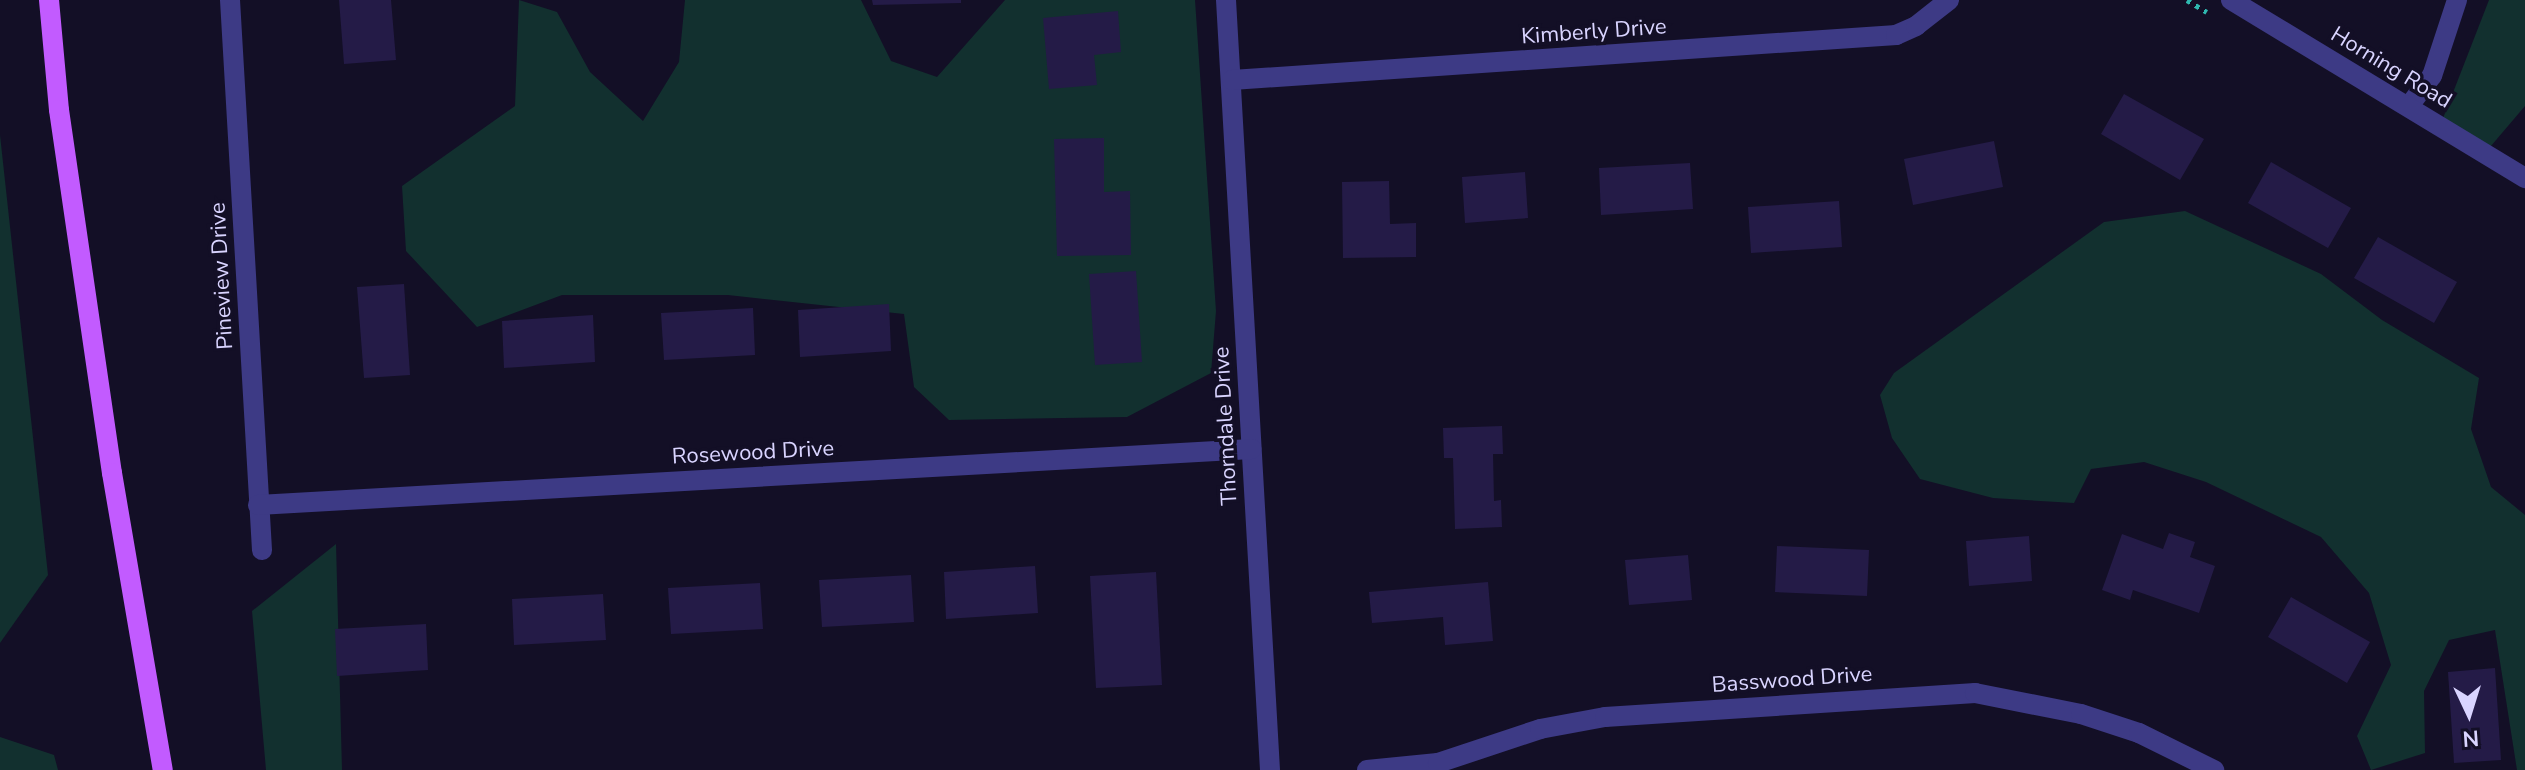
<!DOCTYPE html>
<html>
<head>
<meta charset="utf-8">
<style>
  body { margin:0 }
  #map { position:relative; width:2525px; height:770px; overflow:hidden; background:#130f26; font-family:"Nunito Sans",sans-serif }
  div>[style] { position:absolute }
  .green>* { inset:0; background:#12302f }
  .building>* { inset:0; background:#241b47 }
  .path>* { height:5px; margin-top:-2.5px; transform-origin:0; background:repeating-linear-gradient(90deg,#2fb8b0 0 4px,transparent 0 10px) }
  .minor>* { height:20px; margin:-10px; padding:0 10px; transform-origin:10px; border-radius:10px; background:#3d3a85 }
  .tertiary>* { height:20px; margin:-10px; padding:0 10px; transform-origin:10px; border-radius:10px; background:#3d3a85 }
  .primary>* { height:20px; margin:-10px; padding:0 10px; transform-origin:10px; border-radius:10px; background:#c25bff }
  span { translate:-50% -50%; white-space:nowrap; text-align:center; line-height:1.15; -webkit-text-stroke:7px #130f26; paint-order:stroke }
  .street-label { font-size:22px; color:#d9d4ff }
  .north { position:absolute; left:2429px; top:674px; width:80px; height:80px; -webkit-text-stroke:6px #130f26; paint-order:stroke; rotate:176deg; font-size:22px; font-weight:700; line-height:32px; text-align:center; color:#d9d4ff }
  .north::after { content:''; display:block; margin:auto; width:28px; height:36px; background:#d9d4ff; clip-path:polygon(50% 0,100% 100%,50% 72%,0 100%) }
</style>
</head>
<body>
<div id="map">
  <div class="green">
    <i style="clip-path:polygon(519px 0,557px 12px,590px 72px,643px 121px,679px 62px,685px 0,861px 0,891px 61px,937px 77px,1005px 0,1195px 0,1216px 311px,1211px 373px,1127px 417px,949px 420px,914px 387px,904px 314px,728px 295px,562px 295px,477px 327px,406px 251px,402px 186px,515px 106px)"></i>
    <i style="clip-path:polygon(2489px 0,2525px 0,2525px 106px,2485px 153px,2440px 126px)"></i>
    <i style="clip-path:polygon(0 135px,48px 575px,0 643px)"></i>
    <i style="clip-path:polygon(2185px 211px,2321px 274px,2382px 320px,2479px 378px,2471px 429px,2491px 487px,2525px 515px,2525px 770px,2517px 770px,2495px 630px,2449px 640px,2424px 691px,2425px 753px,2371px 770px,2357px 736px,2391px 665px,2369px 593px,2321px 537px,2206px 482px,2144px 462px,2091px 469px,2074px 503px,1993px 498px,1920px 479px,1892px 438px,1880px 395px,1894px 373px,2104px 222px)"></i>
    <i style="clip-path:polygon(336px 544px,342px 770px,266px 770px,252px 611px)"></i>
    <i style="clip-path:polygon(0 737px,54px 755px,58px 770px,0 770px)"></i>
  </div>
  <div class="building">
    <i style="clip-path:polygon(339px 0,391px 0,396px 60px,344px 64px)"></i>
    <i style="clip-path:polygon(872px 0,961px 0,961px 3px,873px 5px)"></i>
    <i style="clip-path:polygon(1118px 11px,1121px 52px,1094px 55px,1097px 85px,1049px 89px,1043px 18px)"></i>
    <i style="clip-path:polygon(2124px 94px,2204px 139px,2180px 180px,2101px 134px)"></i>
    <i style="clip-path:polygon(1104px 138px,1104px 192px,1130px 191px,1131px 255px,1057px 256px,1054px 139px)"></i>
    <i style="clip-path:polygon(1994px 141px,2003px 187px,1913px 205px,1904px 159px)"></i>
    <i style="clip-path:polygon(2271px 162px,2351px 208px,2328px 248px,2248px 203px)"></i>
    <i style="clip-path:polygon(1690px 163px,1693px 209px,1601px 215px,1599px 168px)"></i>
    <i style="clip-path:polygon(1525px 172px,1528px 218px,1465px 223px,1462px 177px)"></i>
    <i style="clip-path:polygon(1389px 181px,1390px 224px,1416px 223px,1416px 257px,1343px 258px,1342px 182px)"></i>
    <i style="clip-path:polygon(1839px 201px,1842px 247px,1751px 253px,1748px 207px)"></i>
    <i style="clip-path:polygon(2378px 237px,2457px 282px,2434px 323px,2354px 278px)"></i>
    <i style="clip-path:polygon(1136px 271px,1142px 362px,1095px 365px,1089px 274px)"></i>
    <i style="clip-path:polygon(404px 284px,410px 375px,364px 378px,357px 287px)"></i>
    <i style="clip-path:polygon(889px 304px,891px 351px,800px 357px,798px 310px)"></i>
    <i style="clip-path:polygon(753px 308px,755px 355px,664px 360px,661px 313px)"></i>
    <i style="clip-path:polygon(593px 315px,595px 362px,504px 368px,502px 321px)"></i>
    <i style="clip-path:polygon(1502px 426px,1503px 454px,1493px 454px,1494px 501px,1501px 500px,1502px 527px,1455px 529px,1453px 458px,1444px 458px,1443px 428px)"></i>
    <i style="clip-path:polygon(2169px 533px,2195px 542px,2190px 557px,2215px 566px,2199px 613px,2133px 590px,2130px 600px,2102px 590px,2122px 534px,2163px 549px)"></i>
    <i style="clip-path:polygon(2029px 536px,2032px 581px,1969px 586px,1966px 541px)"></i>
    <i style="clip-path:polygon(1777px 546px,1869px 550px,1867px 596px,1775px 592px)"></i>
    <i style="clip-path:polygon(1688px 555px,1692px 600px,1629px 605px,1625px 560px)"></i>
    <i style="clip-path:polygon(1035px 566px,1038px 613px,946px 619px,944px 572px)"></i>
    <i style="clip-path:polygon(1156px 572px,1162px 685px,1096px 688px,1090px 576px)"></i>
    <i style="clip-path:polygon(911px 575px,914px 622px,822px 627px,819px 580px)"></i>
    <i style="clip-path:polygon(1488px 582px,1493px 641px,1445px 645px,1443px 617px,1372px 623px,1369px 592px)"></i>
    <i style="clip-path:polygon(760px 583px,763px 629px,671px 634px,668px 588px)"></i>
    <i style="clip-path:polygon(603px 594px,606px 640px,514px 645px,512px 599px)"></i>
    <i style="clip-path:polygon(2291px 597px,2370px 642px,2347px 683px,2268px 637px)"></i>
    <i style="clip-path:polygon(426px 624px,428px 670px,337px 676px,335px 629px)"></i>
    <i style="clip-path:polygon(2495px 668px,2501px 760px,2454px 763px,2448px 672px)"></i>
  </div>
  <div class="path">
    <i style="left:2187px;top:0;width:23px;rotate:31deg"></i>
  </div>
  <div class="minor">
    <i style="left:230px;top:0;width:551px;rotate:86.67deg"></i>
    <i style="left:1226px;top:0;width:771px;rotate:86.73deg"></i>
    <i style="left:1232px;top:80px;width:666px;rotate:-3.88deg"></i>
    <i style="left:1896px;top:35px;width:22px;rotate:-24deg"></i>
    <i style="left:1916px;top:26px;width:42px;rotate:-38.2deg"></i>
    <i style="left:2409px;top:106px;width:38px;rotate:-53deg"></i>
    <i style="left:2432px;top:76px;width:80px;rotate:-71.8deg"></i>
    <i style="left:258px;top:505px;width:995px;rotate:-3.23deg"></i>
    <i style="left:1367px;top:770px;width:71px;rotate:-5.6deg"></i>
    <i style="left:1438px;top:763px;width:108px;rotate:-18.4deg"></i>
    <i style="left:1540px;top:729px;width:66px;rotate:-10.5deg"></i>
    <i style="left:1605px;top:717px;width:371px;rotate:-3.7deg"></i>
    <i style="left:1975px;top:693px;width:108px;rotate:11.2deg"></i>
    <i style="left:2081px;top:714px;width:61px;rotate:18.1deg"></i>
    <i style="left:2139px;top:733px;width:84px;rotate:26.3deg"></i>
  </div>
  <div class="tertiary">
    <i style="left:2231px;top:0;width:344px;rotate:31.2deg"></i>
  </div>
  <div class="primary">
    <i style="left:49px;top:0;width:110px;rotate:84.8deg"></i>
    <i style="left:59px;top:110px;width:367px;rotate:81.7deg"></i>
    <i style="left:112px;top:473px;width:301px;rotate:80.3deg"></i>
  </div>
  <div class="street-label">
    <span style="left:1594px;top:32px;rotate:-4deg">Kimberly Drive</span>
    <span style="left:2391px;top:68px;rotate:31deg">Horning Road</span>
    <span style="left:222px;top:276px;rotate:-93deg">Pineview Drive</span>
    <span style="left:1226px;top:426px;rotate:-93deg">Thorndale Drive</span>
    <span style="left:753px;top:453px;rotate:-3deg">Rosewood Drive</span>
    <span style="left:1792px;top:680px;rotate:-4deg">Basswood Drive</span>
  </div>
  <div class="north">N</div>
</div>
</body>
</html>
